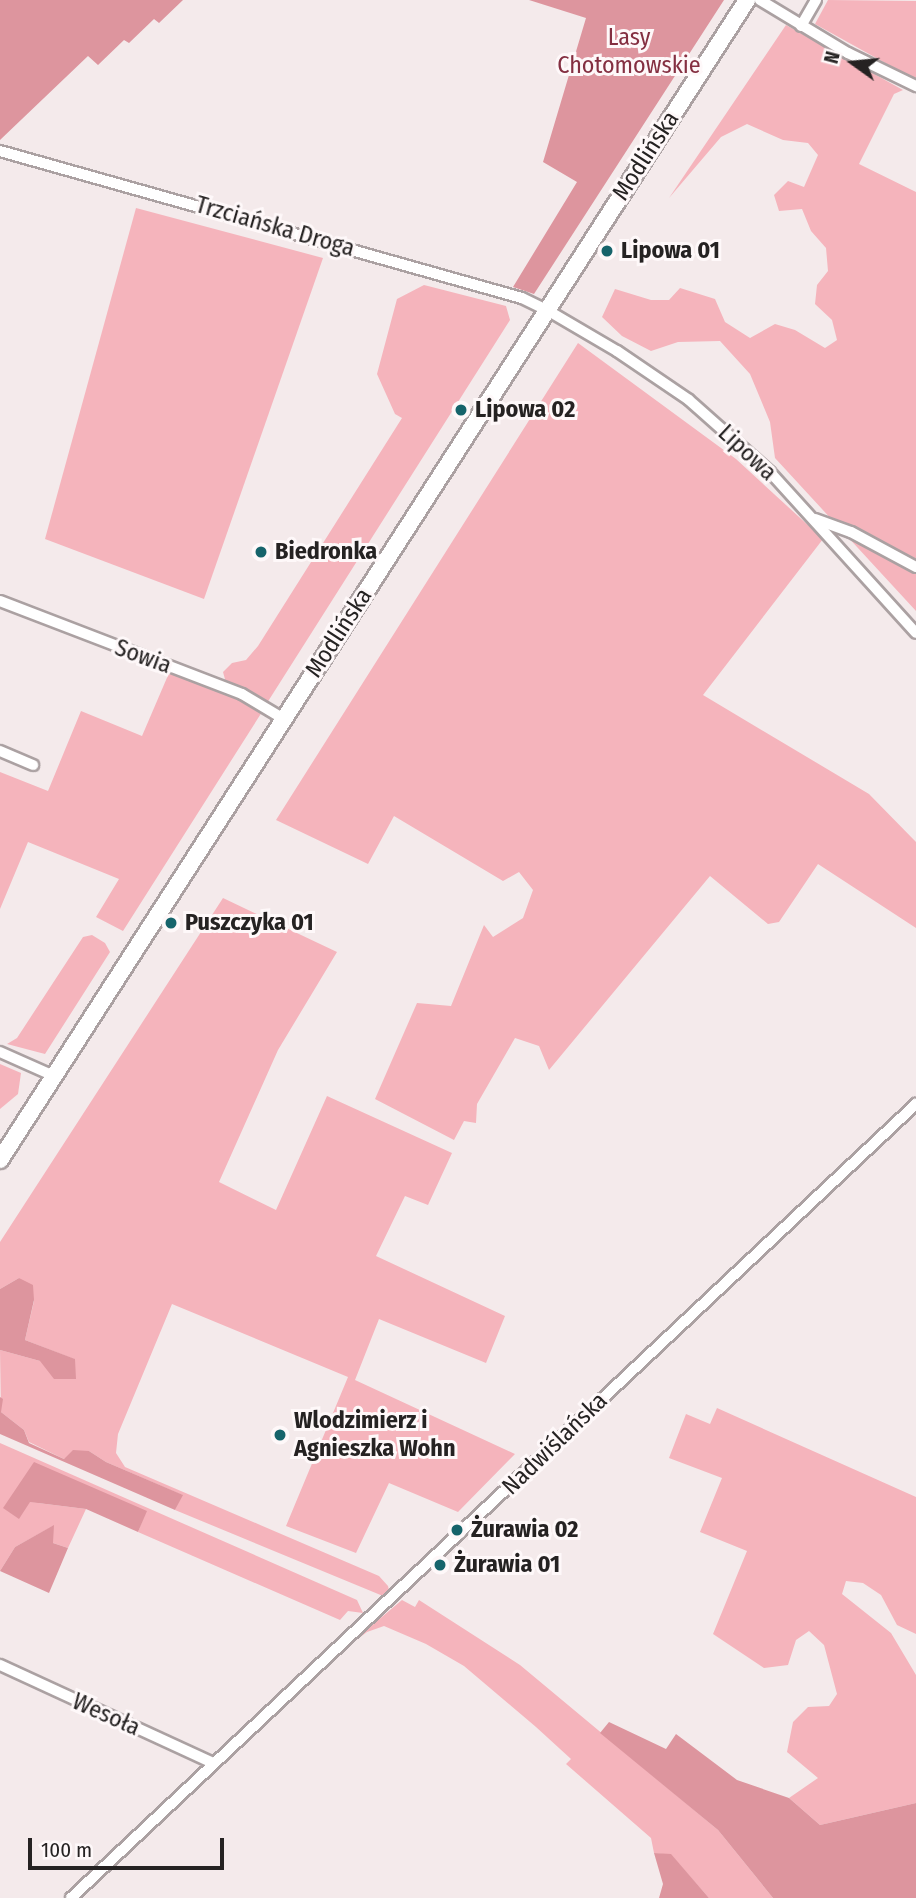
<!DOCTYPE html>
<html>
<head>
<meta charset="utf-8">
<style>
  body { margin:0 }
  #map { position:relative; width:916px; height:1898px; overflow:hidden; background:#f4eaeb; font-family:"Fira Sans Condensed",sans-serif }
  div>[style] { position:absolute }
  .green>* { inset:0; background:#f5b4bc }
  .forest>* { inset:0; background:#dd959e }
  .roads { filter:drop-shadow(2px 0 #aba1a2) drop-shadow(-2px 0 #aba1a2) drop-shadow(0 2px #aba1a2) drop-shadow(0 -2px #aba1a2) }
  .minor>* { height:10px; margin:-5px; padding:0 5px; transform-origin:5px; border-radius:5px; background:#fff }
  .secondary>* { height:16px; margin:-8px; padding:0 8px; transform-origin:8px; border-radius:8px; background:#fff }
  .dots>* { width:19px; height:19px; translate:-50% -50%; box-sizing:border-box; border:4px solid #fef8f9; border-radius:50% }
  span { translate:-50% -50%; white-space:nowrap; text-align:center; line-height:1.15; -webkit-text-stroke:6px #fef8f9; paint-order:stroke }
  .park-label { font-size:24px; color:#842f41 }
  .street-label { font-size:24px; color:#252222 }
  .poi-label { font-size:24px; color:#252222; font-weight:700 }
  .left { translate:0 -50%; text-align:left }
  .north { position:absolute; left:818px; top:28px; width:70px; height:70px; -webkit-text-stroke:5px #fef8f9; paint-order:stroke; rotate:285deg; font-size:19px; font-weight:700; line-height:28px; text-align:center; color:#252222 }
  .north::after { content:''; display:block; margin:auto; width:24px; height:32px; background:#252222; clip-path:polygon(50% 0,100% 100%,50% 72%,0 100%) }
  .scale { position:absolute; left:28px; top:1838px; width:196px; height:32px; box-sizing:border-box; border:4px solid #252222; border-top:0; padding-left:9px; font-size:21px; line-height:24px; white-space:nowrap; color:#252222; -webkit-text-stroke:5px #fef8f9; paint-order:stroke }
</style>
</head>
<body>
<div id="map">
  <div class="green">
    <i style="clip-path:polygon(828px 0,916px 1px,916px 80px,815px 24px)"></i>
    <i style="clip-path:polygon(786px 25px,903px 90px,894px 94px,859px 164px,916px 192px,916px 611px,775px 458px,770px 422px,750px 374px,720px 341px,678px 342px,651px 351px,622px 336px,602px 317px,615px 289px,651px 300px,669px 300px,680px 288px,715px 299px,725px 322px,750px 338px,775px 324px,795px 330px,825px 348px,837px 340px,832px 320px,815px 304px,817px 285px,828px 271px,826px 248px,811px 231px,802px 209px,779px 211px,774px 195px,788px 181px,804px 187px,818px 155px,808px 143px,783px 140px,747px 124px,721px 137px,669px 198px)"></i>
    <i style="clip-path:polygon(136px 208px,323px 258px,204px 599px,45px 539px)"></i>
    <i style="clip-path:polygon(424px 285px,506px 306px,510px 320px,267px 703px,226px 683px,223px 672px,232px 663px,246px 660px,258px 646px,402px 418px,395px 414px,377px 374px,397px 299px)"></i>
    <i style="clip-path:polygon(578px 343px,736px 459px,823px 539px,703px 695px,869px 794px,916px 842px,916px 928px,818px 864px,779px 922px,768px 924px,710px 876px,549px 1070px,539px 1046px,515px 1038px,477px 1104px,476px 1123px,464px 1121px,454px 1140px,375px 1099px,417px 1003px,451px 1006px,484px 925px,493px 937px,523px 918px,533px 890px,519px 872px,503px 881px,394px 816px,368px 864px,276px 820px)"></i>
    <i style="clip-path:polygon(169px 673px,243px 700px,262px 712px,123px 931px,96px 917px,119px 879px,28px 842px,0 909px,0 772px,48px 791px,81px 711px,142px 736px)"></i>
    <i style="clip-path:polygon(223px 898px,337px 952px,278px 1050px,219px 1182px,276px 1210px,327px 1096px,452px 1153px,428px 1205px,405px 1196px,376px 1256px,505px 1316px,486px 1363px,379px 1319px,355px 1380px,515px 1454px,458px 1512px,389px 1483px,356px 1553px,286px 1526px,348px 1377px,172px 1304px,118px 1434px,116px 1453px,125px 1467px,379px 1576px,388px 1586px,389px 1590px,383px 1596px,175px 1510px,182px 1495px,106px 1462px,89px 1451px,64px 1459px,29px 1442px,24px 1430px,1px 1412px,0 1350px,40px 1361px,74px 1359px,25px 1340px,34px 1301px,19px 1278px,0 1289px,0 1242px)"></i>
    <i style="clip-path:polygon(92px 935px,105px 943px,110px 952px,45px 1054px,7px 1044px,17px 1038px,83px 937px)"></i>
    <i style="clip-path:polygon(0 1064px,21px 1073px,18px 1094px,0 1109px)"></i>
    <i style="clip-path:polygon(717px 1408px,916px 1497px,916px 1634px,897px 1625px,881px 1595px,863px 1583px,846px 1581px,842px 1594px,891px 1633px,916px 1675px,916px 1803px,820px 1825px,789px 1798px,818px 1778px,787px 1752px,793px 1722px,808px 1707px,829px 1706px,837px 1694px,824px 1645px,809px 1631px,796px 1640px,788px 1665px,764px 1668px,713px 1634px,747px 1551px,700px 1532px,722px 1478px,669px 1458px,686px 1414px,710px 1424px)"></i>
    <i style="clip-path:polygon(0 1443px,357px 1600px,363px 1613px,348px 1611px,340px 1620px,138px 1532px,146px 1511px,30px 1502px,86px 1509px,68px 1548px,53px 1543px,53px 1526px,15px 1547px,0 1571px)"></i>
    <i style="clip-path:polygon(402px 1600px,415px 1607px,419px 1600px,520px 1665px,718px 1830px,773px 1898px,709px 1898px,671px 1855px,654px 1853px,651px 1838px,566px 1764px,571px 1759px,536px 1727px,464px 1666px,426px 1644px,384px 1626px,367px 1632px,339px 1653px)"></i>
  </div>
  <div class="forest">
    <i style="clip-path:polygon(0 0,183px 0,159px 23px,154px 19px,129px 43px,124px 40px,98px 65px,88px 56px,0 140px)"></i>
    <i style="clip-path:polygon(529px 0,724px 0,534px 294px,513px 287px,577px 182px,543px 162px,586px 18px)"></i>
    <i style="clip-path:polygon(19px 1278px,33px 1285px,34px 1300px,25px 1340px,75px 1359px,76px 1379px,54px 1379px,40px 1361px,0 1350px,0 1289px)"></i>
    <i style="clip-path:polygon(0 1397px,3px 1399px,1px 1412px,24px 1430px,29px 1443px,64px 1459px,73px 1450px,89px 1451px,106px 1462px,183px 1495px,175px 1510px,0 1434px)"></i>
    <i style="clip-path:polygon(34px 1462px,147px 1511px,138px 1532px,86px 1509px,30px 1502px,19px 1519px,3px 1508px)"></i>
    <i style="clip-path:polygon(54px 1525px,53px 1543px,68px 1548px,49px 1593px,0 1571px,15px 1547px)"></i>
    <i style="clip-path:polygon(609px 1722px,666px 1749px,676px 1734px,737px 1780px,789px 1798px,820px 1825px,916px 1803px,916px 1898px,773px 1898px,718px 1830px,600px 1733px)"></i>
    <i style="clip-path:polygon(654px 1853px,671px 1854px,709px 1898px,659px 1898px,663px 1884px)"></i>
  </div>
  <div class="roads">
    <div class="minor">
      <i style="left:760px;top:0;width:103px;rotate:31.1deg"></i>
      <i style="left:848px;top:53px;width:76px;rotate:25.9deg"></i>
      <i style="left:801px;top:26px;width:30px;rotate:-60deg"></i>
      <i style="left:0;top:151px;width:542px;rotate:15.73deg"></i>
      <i style="left:522px;top:298px;width:28px;rotate:26deg"></i>
      <i style="left:547px;top:310px;width:81px;rotate:30.4deg"></i>
      <i style="left:617px;top:351px;width:87px;rotate:34.2deg"></i>
      <i style="left:689px;top:400px;width:108px;rotate:41.6deg"></i>
      <i style="left:770px;top:472px;width:217px;rotate:47.8deg"></i>
      <i style="left:815px;top:519px;width:38px;rotate:20deg"></i>
      <i style="left:851px;top:532px;width:74px;rotate:28.3deg"></i>
      <i style="left:0;top:601px;width:259px;rotate:21deg"></i>
      <i style="left:242px;top:694px;width:49px;rotate:30.8deg"></i>
      <i style="left:0;top:751px;width:36px;rotate:23deg"></i>
      <i style="left:0;top:1052px;width:59px;rotate:24deg"></i>
      <i style="left:0;top:1665px;width:234px;rotate:24.7deg"></i>
      <i style="left:71px;top:1898px;width:1160px;rotate:-43.22deg"></i>
    </div>
    <div class="secondary">
      <i style="left:0;top:1160px;width:1380px;rotate:-57.22deg"></i>
    </div>
  </div>
  <div class="dots">
    <i style="left:607px;top:251px;background:#16646b"></i>
    <i style="left:461px;top:410px;background:#16646b"></i>
    <i style="left:261px;top:552px;background:#16646b"></i>
    <i style="left:171px;top:923px;background:#16646b"></i>
    <i style="left:280px;top:1435px;background:#16646b"></i>
    <i style="left:457px;top:1530px;background:#16646b"></i>
    <i style="left:440px;top:1565px;background:#16646b"></i>
  </div>
  <div class="park-label">
    <span style="left:629px;top:52px">Lasy<br>Chotomowskie</span>
  </div>
  <div class="street-label">
    <span style="left:646px;top:156px;rotate:-57deg">Modlińska</span>
    <span style="left:275px;top:227px;rotate:16deg">Trzciańska Droga</span>
    <span style="left:747px;top:453px;rotate:43deg">Lipowa</span>
    <span style="left:339px;top:633px;rotate:-57deg">Modlińska</span>
    <span style="left:143px;top:657px;rotate:20deg">Sowia</span>
    <span style="left:555px;top:1444px;rotate:-44deg">Nadwiślańska</span>
    <span style="left:106px;top:1715px;rotate:24deg">Wesoła</span>
  </div>
  <div class="poi-label">
    <span class="left" style="left:621px;top:251px">Lipowa 01</span>
    <span class="left" style="left:475px;top:410px">Lipowa 02</span>
    <span class="left" style="left:275px;top:552px">Biedronka</span>
    <span class="left" style="left:185px;top:923px">Puszczyka 01</span>
    <span class="left" style="left:294px;top:1435px">Wlodzimierz i<br>Agnieszka Wohn</span>
    <span class="left" style="left:471px;top:1530px">Żurawia 02</span>
    <span class="left" style="left:454px;top:1565px">Żurawia 01</span>
  </div>
  <div class="north">N</div>
  <div class="scale">100 m</div>
</div>
</body>
</html>
